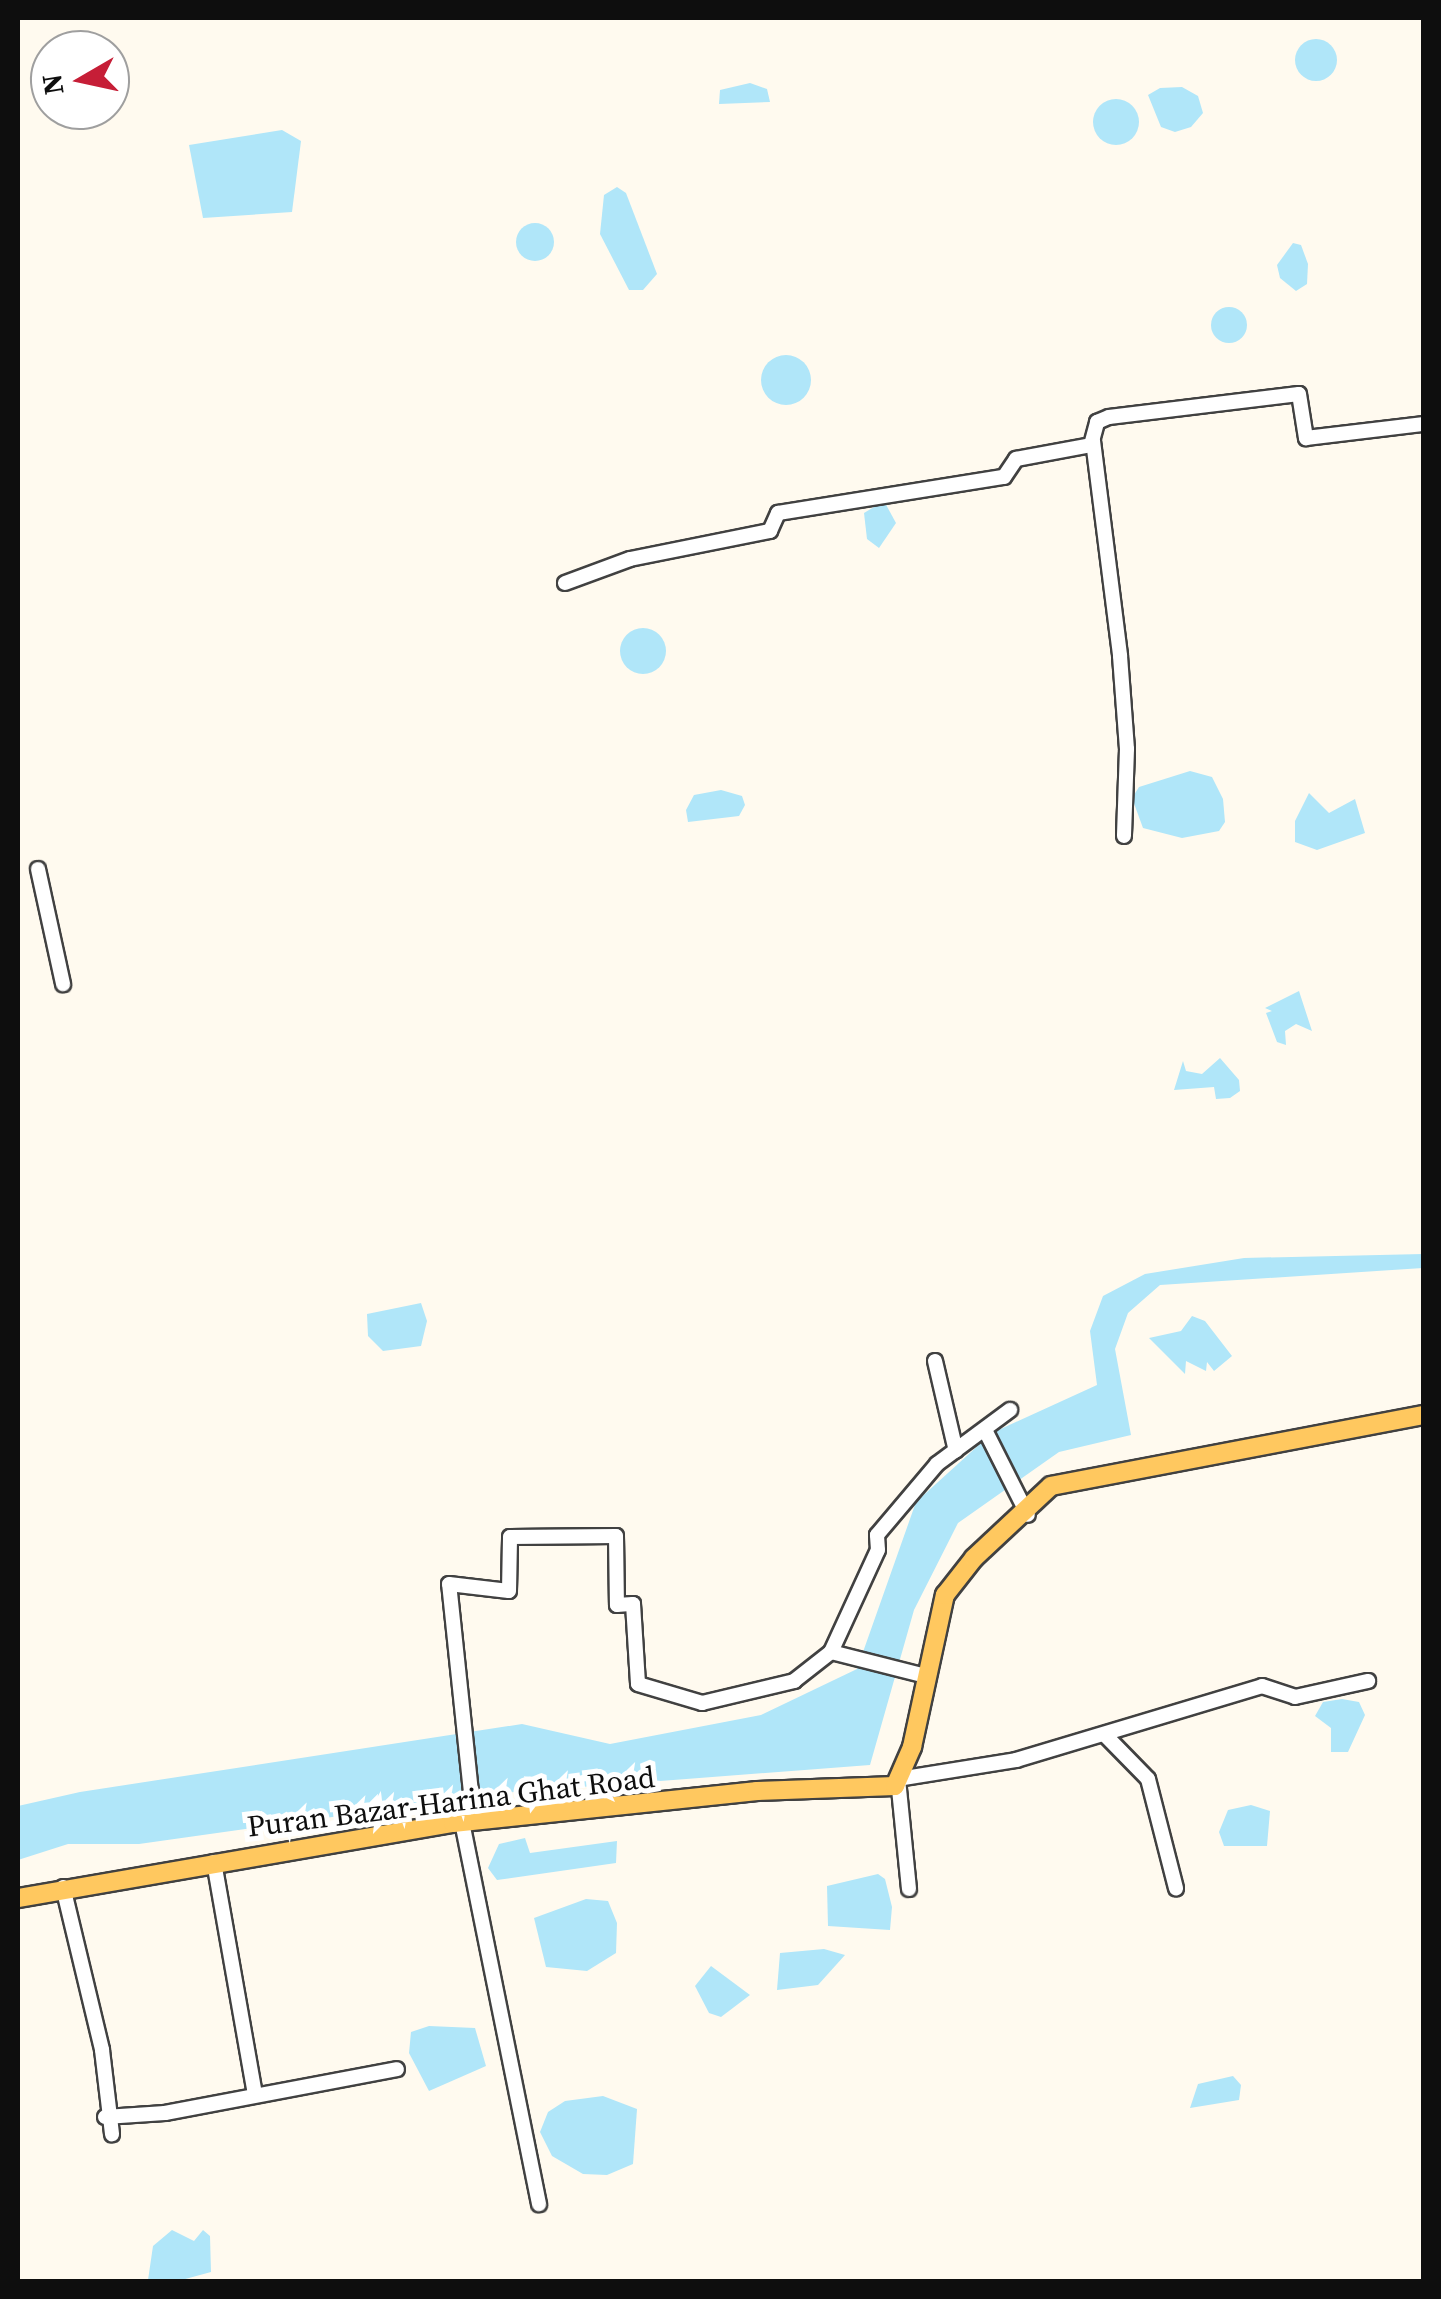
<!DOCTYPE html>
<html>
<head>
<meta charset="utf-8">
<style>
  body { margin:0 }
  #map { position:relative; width:1441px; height:2299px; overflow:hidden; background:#fffaef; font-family:"Source Serif 4",serif }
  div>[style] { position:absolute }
  .water>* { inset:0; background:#b0e6f9 }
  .round { border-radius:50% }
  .roads { filter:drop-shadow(2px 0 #414141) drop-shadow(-2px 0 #414141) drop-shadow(0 2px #414141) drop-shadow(0 -2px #414141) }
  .minor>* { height:14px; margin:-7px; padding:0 7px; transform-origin:7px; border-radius:7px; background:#fff }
  .major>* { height:18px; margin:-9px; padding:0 9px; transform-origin:9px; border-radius:9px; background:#ffc85f }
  span { translate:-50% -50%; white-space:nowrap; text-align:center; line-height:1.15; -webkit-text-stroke:10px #fff; paint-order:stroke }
  .street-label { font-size:30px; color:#0e0e0e }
  .frame { position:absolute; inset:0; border:20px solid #0e0e0e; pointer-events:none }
  .north { position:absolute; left:30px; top:30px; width:100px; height:100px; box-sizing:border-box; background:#fff; border:2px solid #9f9f9f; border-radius:50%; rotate:261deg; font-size:28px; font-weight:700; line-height:40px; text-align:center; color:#0e0e0e }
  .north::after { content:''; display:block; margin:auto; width:35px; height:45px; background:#c61e37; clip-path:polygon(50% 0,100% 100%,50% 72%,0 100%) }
</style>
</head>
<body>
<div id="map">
  <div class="water">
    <i class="round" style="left:1295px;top:39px;width:42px;height:42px"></i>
    <i style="clip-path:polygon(750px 83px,767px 89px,770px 102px,719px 104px,720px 90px)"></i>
    <i style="clip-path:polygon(1160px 88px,1182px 87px,1198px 96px,1203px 113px,1191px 127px,1175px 132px,1161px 127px,1148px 95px)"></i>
    <i class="round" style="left:1093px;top:99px;width:46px;height:46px"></i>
    <i style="clip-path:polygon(282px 130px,301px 141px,292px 212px,203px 218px,189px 145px)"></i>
    <i style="clip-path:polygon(617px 187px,626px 193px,657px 274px,643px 290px,629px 290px,600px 234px,604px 195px)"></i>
    <i class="round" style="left:516px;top:223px;width:38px;height:38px"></i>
    <i style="clip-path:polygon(1293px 243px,1301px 245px,1308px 264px,1307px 284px,1296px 291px,1280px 278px,1277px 265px)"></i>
    <i class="round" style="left:1211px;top:307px;width:36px;height:36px"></i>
    <i class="round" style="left:761px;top:355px;width:50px;height:50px"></i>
    <i style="clip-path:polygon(884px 501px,896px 523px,879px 548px,867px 539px,864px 513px)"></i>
    <i class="round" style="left:620px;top:628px;width:46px;height:46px"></i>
    <i style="clip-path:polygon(1190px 771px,1212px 777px,1223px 799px,1225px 822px,1219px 831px,1182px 838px,1143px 828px,1132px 798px,1139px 787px)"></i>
    <i style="clip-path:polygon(721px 790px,742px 796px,745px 805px,739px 816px,688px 822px,686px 810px,694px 795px)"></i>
    <i style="clip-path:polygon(1309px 793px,1329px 813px,1355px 799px,1365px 833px,1317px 850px,1295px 842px,1295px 821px)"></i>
    <i style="clip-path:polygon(1299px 991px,1312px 1031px,1296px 1024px,1285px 1031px,1286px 1045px,1277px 1042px,1266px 1013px,1272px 1011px,1265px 1008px)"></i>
    <i style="clip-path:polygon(1220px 1058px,1239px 1080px,1240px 1091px,1230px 1098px,1216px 1099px,1214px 1087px,1174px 1090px,1183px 1061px,1186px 1071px,1202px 1074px)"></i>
    <i style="clip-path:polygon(1423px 1254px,1423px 1268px,1160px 1285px,1128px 1313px,1115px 1349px,1131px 1435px,1059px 1452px,958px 1523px,914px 1610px,870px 1765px,503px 1793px,139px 1844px,68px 1844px,18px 1860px,18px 1806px,80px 1792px,522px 1724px,610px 1744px,761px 1715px,857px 1669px,916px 1502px,992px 1433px,1097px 1385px,1090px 1331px,1103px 1296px,1145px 1274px,1244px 1258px)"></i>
    <i style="clip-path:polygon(421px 1303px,427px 1321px,421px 1346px,383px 1351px,368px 1336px,367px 1314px)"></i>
    <i style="clip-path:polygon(1192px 1316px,1205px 1321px,1232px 1356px,1214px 1371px,1207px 1362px,1206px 1371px,1186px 1361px,1185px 1374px,1149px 1338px,1181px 1331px)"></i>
    <i style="clip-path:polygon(1342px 1699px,1359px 1702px,1365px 1715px,1348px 1752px,1331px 1752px,1331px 1728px,1315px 1716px,1323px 1702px)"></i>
    <i style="clip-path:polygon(1251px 1805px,1270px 1811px,1267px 1846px,1224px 1846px,1219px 1832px,1228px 1810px)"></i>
    <i style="clip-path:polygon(525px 1838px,530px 1853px,617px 1841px,616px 1863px,497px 1880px,488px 1868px,499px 1844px)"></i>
    <i style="clip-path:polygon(878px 1874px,885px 1879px,892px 1907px,890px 1930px,828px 1926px,827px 1886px)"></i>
    <i style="clip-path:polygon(586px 1899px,608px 1901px,617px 1923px,616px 1953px,587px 1971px,546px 1967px,534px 1918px)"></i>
    <i style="clip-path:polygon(824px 1949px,845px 1955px,818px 1985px,777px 1990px,780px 1953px)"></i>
    <i style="clip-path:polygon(711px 1966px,750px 1995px,721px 2017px,709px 2013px,695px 1986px)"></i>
    <i style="clip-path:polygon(429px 2026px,475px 2028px,486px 2066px,429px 2091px,409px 2053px,411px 2032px)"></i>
    <i style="clip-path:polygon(1233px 2076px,1241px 2085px,1239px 2100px,1190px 2108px,1198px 2084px)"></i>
    <i style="clip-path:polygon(603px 2096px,637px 2109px,633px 2164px,607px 2175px,583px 2174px,552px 2156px,540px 2132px,548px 2112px,565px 2101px)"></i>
    <i style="clip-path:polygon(172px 2230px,194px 2241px,203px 2230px,210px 2236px,211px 2272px,178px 2281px,148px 2280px,153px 2246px)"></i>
  </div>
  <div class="roads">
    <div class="minor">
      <i style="left:1093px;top:441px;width:217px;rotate:82.8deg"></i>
      <i style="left:1120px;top:656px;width:93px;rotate:85.7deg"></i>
      <i style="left:1127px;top:749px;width:87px;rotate:92deg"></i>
      <i style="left:565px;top:583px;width:69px;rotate:-20.3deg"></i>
      <i style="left:630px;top:559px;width:143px;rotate:-11.3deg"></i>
      <i style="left:770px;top:531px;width:20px;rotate:-66deg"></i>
      <i style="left:778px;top:513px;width:229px;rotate:-9.1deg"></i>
      <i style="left:1004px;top:477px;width:22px;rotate:-56deg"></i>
      <i style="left:1016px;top:459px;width:76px;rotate:-10.6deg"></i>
      <i style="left:1091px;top:445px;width:24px;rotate:-75deg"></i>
      <i style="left:1097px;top:422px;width:13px;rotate:-23deg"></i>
      <i style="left:1109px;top:417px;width:191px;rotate:-6.9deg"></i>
      <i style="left:1299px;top:394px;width:45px;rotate:81deg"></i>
      <i style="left:1306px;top:438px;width:119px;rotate:-6.8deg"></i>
      <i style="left:38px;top:869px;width:118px;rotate:77.7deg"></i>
      <i style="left:935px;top:1361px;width:92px;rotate:76.9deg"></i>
      <i style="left:985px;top:1430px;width:95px;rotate:63.2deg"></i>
      <i style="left:831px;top:1652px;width:98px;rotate:14.2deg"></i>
      <i style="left:1106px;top:1736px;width:60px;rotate:45.7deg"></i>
      <i style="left:1148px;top:1779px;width:113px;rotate:75.6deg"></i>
      <i style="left:474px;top:1821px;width:238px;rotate:-96deg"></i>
      <i style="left:449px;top:1584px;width:60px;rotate:6.7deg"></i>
      <i style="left:509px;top:1591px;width:54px;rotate:-88.9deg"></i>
      <i style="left:510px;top:1537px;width:106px;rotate:-0.5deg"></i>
      <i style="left:616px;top:1536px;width:69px;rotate:89.2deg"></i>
      <i style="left:617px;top:1605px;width:16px;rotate:-4deg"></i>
      <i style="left:633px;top:1604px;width:80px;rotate:86.4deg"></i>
      <i style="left:638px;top:1684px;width:67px;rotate:16.5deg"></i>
      <i style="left:702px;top:1703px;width:95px;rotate:-13.4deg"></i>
      <i style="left:794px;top:1681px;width:47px;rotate:-38.1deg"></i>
      <i style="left:831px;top:1652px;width:112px;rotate:-65.3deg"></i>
      <i style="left:878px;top:1550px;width:15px;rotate:-94deg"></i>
      <i style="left:877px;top:1535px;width:93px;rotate:-49.8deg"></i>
      <i style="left:937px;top:1464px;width:91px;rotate:-36.5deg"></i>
      <i style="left:462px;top:1822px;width:390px;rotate:78.6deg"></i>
      <i style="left:214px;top:1862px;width:236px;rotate:80deg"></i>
      <i style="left:63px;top:1887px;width:168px;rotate:76.5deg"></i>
      <i style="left:102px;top:2050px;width:85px;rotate:83.2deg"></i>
      <i style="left:909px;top:1889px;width:111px;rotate:-95.7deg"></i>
      <i style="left:898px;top:1779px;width:120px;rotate:-9.1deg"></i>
      <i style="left:1016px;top:1760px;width:257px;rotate:-16.7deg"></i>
      <i style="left:1262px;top:1686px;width:35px;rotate:18deg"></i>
      <i style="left:1295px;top:1697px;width:75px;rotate:-12.4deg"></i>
      <i style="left:105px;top:2117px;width:60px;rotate:-3.8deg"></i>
      <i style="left:165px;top:2113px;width:236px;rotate:-10.7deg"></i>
    </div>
    <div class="major">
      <i style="left:18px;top:1898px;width:441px;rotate:-9.8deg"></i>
      <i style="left:453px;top:1823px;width:306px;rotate:-6deg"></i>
      <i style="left:757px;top:1791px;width:138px;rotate:-2.1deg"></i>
      <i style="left:895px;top:1786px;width:43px;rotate:-66.4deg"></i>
      <i style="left:912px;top:1747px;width:156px;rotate:-77.8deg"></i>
      <i style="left:945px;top:1595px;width:47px;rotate:-51.9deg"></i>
      <i style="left:974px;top:1558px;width:105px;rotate:-43.1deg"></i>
      <i style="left:1051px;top:1486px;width:380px;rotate:-10.8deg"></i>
    </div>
  </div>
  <div class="street-label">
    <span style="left:451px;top:1802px;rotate:-7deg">Puran Bazar-Harina Ghat Road</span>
  </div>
  <div class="frame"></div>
  <div class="north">N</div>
</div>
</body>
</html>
